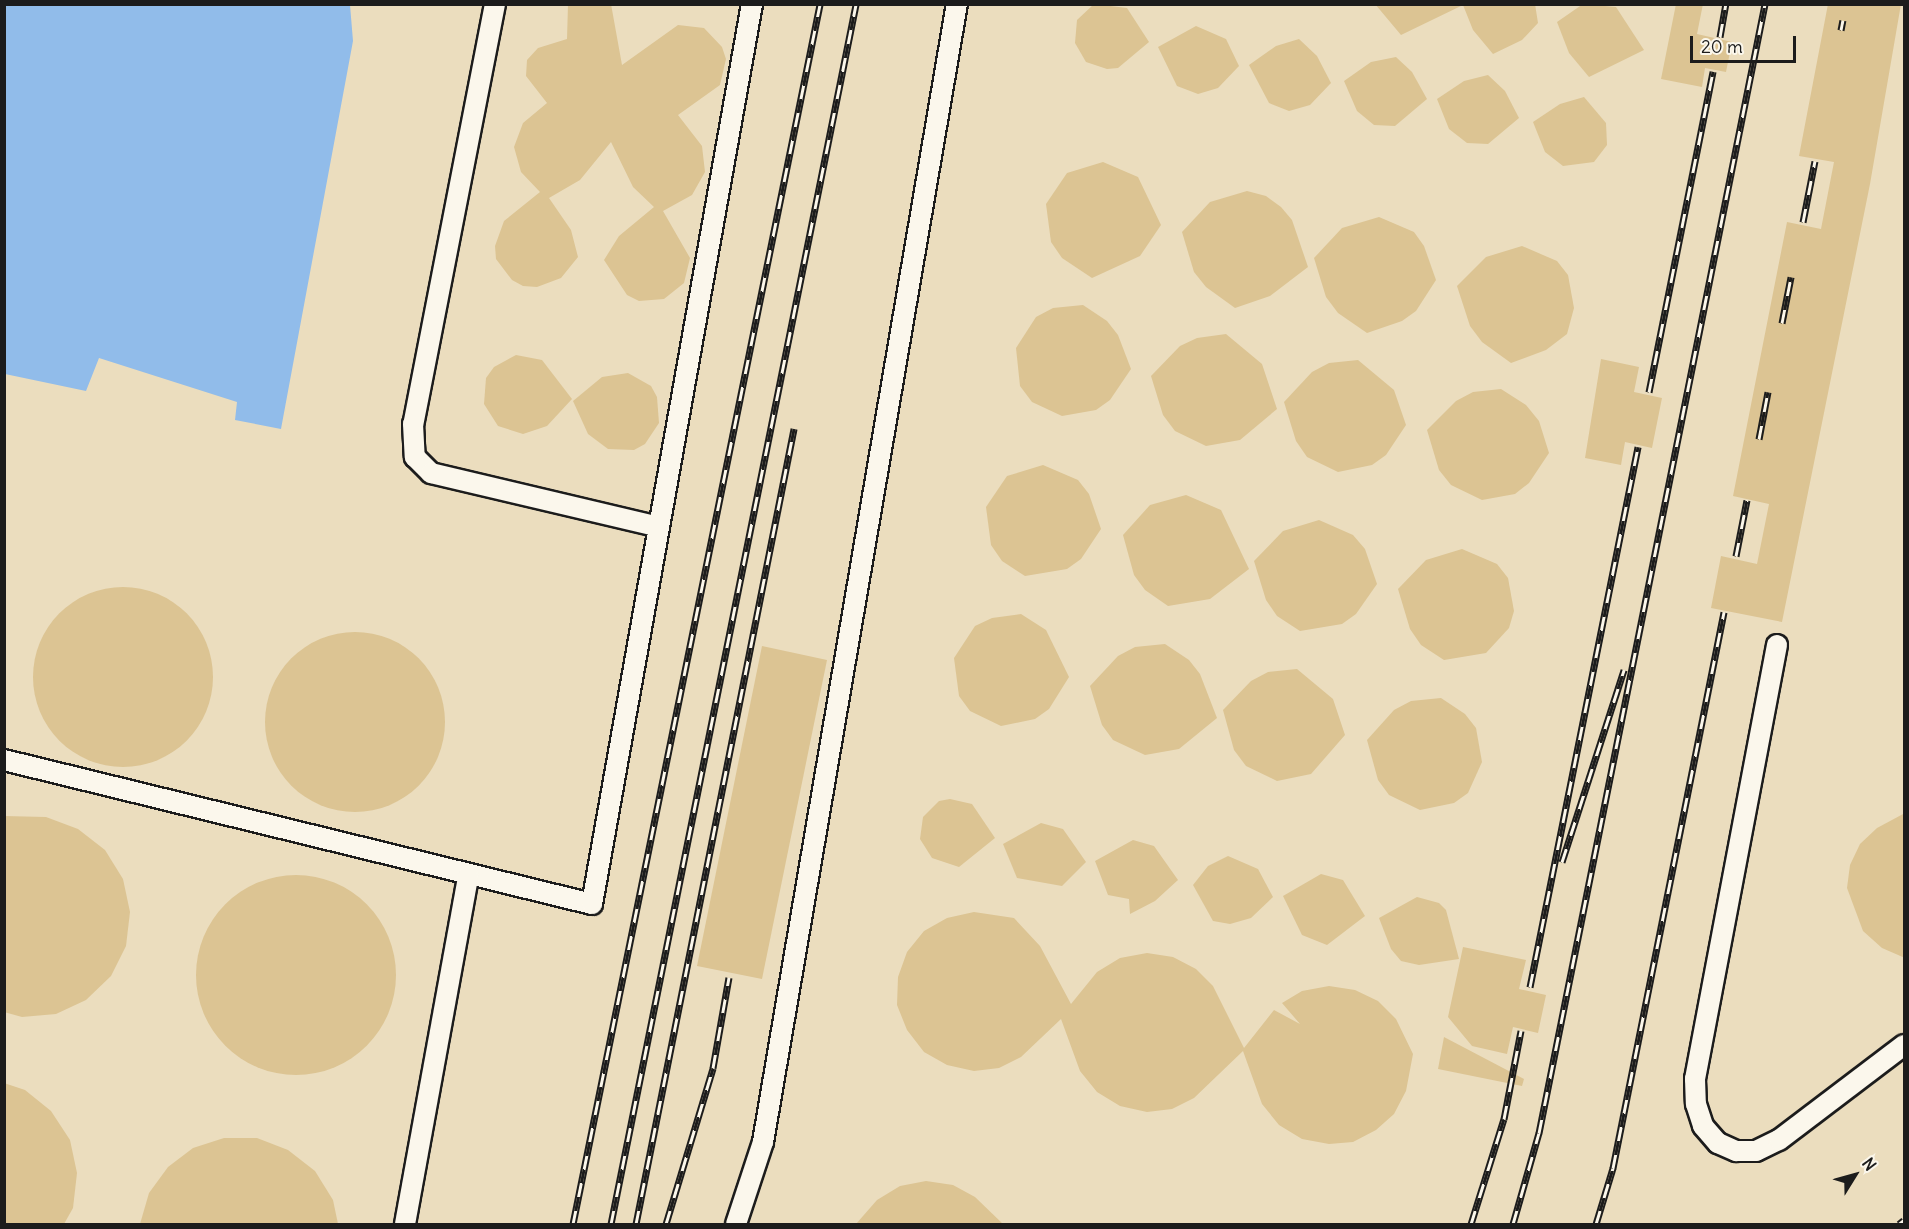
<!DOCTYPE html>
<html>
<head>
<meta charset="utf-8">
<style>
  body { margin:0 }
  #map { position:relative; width:1909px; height:1229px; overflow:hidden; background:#f2e8d1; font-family:Delius,sans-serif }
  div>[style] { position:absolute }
  .built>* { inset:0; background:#ebddbe }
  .water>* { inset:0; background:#91bcea }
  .building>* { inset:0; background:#dcc493 }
  .round { border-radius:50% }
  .roads { filter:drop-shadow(2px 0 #1c1c1c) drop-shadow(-2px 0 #1c1c1c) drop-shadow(0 2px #1c1c1c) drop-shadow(0 -2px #1c1c1c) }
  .service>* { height:20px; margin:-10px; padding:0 10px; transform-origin:10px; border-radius:10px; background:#fbf7ec }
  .rail>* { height:7px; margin-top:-3.5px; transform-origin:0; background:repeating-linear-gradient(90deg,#fbf7ec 0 14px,#1c1c1c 0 28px); box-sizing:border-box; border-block:2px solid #1c1c1c }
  span { translate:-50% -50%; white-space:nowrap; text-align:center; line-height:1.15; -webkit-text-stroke:4.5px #fbf7ec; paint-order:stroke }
  .frame { position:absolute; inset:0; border:6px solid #1c1c1c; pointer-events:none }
  .north { position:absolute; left:1825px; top:1145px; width:60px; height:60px; -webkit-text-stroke:4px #fbf7ec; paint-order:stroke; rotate:53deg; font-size:16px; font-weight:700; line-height:24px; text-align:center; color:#1c1c1c }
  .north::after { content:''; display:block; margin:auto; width:21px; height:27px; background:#1c1c1c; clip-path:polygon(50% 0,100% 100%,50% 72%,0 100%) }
  .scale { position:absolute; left:1690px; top:36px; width:106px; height:27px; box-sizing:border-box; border:3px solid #1c1c1c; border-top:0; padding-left:8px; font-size:18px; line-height:21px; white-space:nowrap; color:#1c1c1c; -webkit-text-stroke:4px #fbf7ec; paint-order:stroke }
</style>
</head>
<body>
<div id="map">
  <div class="built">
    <i style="clip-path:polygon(5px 5px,1904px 5px,1904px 1224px,5px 1224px)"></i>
  </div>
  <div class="water">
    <i style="clip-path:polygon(5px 4px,350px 5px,353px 41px,281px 429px,235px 420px,237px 402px,99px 358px,86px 391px,5px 374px)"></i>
  </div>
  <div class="building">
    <i style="clip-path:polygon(568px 4px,611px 4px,622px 65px,678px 25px,704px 28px,722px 47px,726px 59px,720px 85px,678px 115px,702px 146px,705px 172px,692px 195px,663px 211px,690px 258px,684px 283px,664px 299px,639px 301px,627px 295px,604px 260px,619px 236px,654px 207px,633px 187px,611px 142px,580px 180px,549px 198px,571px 230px,578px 257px,561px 278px,537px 287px,523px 286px,512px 280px,496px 259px,495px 246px,504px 221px,540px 192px,521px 172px,514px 147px,523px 123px,547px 103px,526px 76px,527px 60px,538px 48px,567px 39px)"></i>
    <i style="clip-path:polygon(1094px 4px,1127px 8px,1149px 42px,1118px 68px,1107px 69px,1086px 62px,1075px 43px,1077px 20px)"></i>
    <i style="clip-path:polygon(1375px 4px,1535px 4px,1538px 23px,1522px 40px,1493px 54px,1473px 30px,1463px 5px,1401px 35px)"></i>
    <i style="clip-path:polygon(1583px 4px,1616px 7px,1644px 50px,1589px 77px,1569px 53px,1557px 22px)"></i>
    <i style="clip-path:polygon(1676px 4px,1703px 4px,1697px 34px,1732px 42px,1726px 72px,1705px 68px,1702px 87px,1661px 79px)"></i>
    <i style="clip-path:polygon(1828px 4px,1901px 4px,1870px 184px,1782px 622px,1711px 608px,1721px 556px,1757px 564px,1769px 504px,1733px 496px,1787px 222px,1821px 229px,1834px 162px,1799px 156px)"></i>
    <i style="clip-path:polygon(1196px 26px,1226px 39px,1239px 66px,1218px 88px,1198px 94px,1177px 86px,1158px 47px)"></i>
    <i style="clip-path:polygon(1299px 39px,1317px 56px,1331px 83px,1310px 105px,1289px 111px,1269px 103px,1249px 65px,1276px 46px)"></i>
    <i style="clip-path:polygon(1396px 57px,1412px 72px,1427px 99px,1395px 126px,1374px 125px,1357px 111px,1344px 81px,1371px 62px)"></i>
    <i style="clip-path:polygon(1488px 75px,1505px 91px,1519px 118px,1488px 144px,1467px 143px,1449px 129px,1437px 99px,1464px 81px)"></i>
    <i style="clip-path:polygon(1584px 97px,1606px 123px,1607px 145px,1594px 162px,1563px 166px,1545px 152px,1533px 122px,1560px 104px)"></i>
    <i style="clip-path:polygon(1103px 162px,1138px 177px,1161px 225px,1140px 256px,1092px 278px,1062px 258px,1051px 242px,1046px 204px,1067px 173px)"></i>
    <i style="clip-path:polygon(1247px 191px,1266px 196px,1281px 207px,1292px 220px,1308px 267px,1270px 296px,1235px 308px,1206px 287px,1194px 272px,1182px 232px,1210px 202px)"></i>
    <i style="clip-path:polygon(1379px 217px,1414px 232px,1424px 246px,1436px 280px,1416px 311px,1402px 321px,1367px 333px,1338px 313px,1326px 297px,1314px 258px,1342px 228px)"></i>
    <i style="clip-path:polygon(1522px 246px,1557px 261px,1568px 275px,1574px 308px,1567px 334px,1546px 350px,1511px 363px,1482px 342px,1470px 326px,1457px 286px,1486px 257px)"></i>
    <i style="clip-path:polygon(1083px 305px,1107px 321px,1118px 335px,1131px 369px,1110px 400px,1096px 410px,1062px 416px,1032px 402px,1020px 386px,1016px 348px,1036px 317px,1053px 308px)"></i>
    <i style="clip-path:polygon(1226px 334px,1262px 364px,1277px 409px,1240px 440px,1206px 446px,1175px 431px,1163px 415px,1151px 376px,1180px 346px,1197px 338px)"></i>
    <i style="clip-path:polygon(516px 355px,542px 360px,572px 399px,547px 426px,523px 434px,498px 426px,484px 404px,486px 378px,494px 367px)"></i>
    <i style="clip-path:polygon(1601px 359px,1639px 367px,1634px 392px,1662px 398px,1652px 448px,1625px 442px,1621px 465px,1585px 458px)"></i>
    <i style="clip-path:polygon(1358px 360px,1394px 390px,1406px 425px,1386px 455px,1372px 465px,1338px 472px,1307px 457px,1296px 441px,1284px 402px,1312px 372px,1329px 363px)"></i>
    <i style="clip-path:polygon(628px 373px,651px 386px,657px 397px,659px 423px,645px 444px,634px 450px,608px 449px,588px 434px,573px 401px,602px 377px)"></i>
    <i style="clip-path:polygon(1501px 389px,1526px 405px,1539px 421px,1549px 453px,1529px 483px,1515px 494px,1482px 500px,1451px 485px,1439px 470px,1427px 430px,1456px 401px,1473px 392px)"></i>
    <i style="clip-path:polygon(1043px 465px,1078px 480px,1089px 494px,1101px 529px,1081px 559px,1067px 569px,1025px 576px,1002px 561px,991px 545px,986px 507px,1007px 476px)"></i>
    <i style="clip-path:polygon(1186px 495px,1221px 510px,1249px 569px,1210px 599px,1168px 606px,1145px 590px,1134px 575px,1123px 535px,1150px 505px)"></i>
    <i style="clip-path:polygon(1319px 520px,1353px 535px,1365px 549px,1377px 584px,1356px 614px,1342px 624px,1300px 631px,1277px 616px,1266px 600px,1254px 561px,1283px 531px)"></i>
    <i style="clip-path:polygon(1462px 549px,1497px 564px,1508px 578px,1514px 611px,1509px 628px,1486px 653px,1444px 660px,1421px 645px,1410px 629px,1398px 589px,1426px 560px)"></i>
    <i class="round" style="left:33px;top:587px;width:180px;height:180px"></i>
    <i style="clip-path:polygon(1021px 614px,1046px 630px,1069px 677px,1049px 709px,1035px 719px,1001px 726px,970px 711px,959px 696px,954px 658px,975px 626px,992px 618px)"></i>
    <i class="round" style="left:265px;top:632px;width:180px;height:180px"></i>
    <i style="clip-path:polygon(1165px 644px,1189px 660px,1200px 674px,1217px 718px,1179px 749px,1145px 755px,1113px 740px,1102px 725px,1090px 686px,1118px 656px,1135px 647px)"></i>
    <i style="clip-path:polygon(762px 646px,827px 660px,762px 979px,697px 966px)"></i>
    <i style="clip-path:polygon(1297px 669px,1333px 699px,1345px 735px,1311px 774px,1277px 781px,1246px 766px,1234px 750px,1223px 710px,1251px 681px,1268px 672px)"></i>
    <i style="clip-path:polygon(1441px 698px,1465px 714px,1476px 728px,1482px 762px,1468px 793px,1454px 803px,1420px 810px,1389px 795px,1378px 780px,1367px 740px,1394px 710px,1411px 701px)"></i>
    <i style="clip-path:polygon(950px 799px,972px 804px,995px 838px,959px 867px,932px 858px,920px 839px,923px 817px,939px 801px)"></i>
    <i style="clip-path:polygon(1905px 813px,1905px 958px,1882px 948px,1863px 931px,1847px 888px,1850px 865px,1860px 844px,1877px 828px)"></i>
    <i style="clip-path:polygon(4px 816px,46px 817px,78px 829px,105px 850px,123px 879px,130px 912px,126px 946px,111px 976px,86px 1000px,56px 1014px,22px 1017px,4px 1012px)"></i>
    <i style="clip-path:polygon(1041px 823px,1063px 829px,1086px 862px,1062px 886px,1017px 878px,1003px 844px)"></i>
    <i style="clip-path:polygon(1133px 840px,1154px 846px,1178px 880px,1155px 901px,1130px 914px,1129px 899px,1108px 895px,1095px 861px)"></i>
    <i style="clip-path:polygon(1228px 856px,1258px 869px,1273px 897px,1251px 918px,1230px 924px,1213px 921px,1193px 885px,1208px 866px)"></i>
    <i style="clip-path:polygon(1321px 874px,1343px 880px,1365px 916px,1327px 945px,1302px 935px,1283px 896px)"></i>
    <i class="round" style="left:196px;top:875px;width:200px;height:200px"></i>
    <i style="clip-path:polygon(1417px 897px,1439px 903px,1446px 910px,1459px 959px,1419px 965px,1401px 961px,1391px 949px,1379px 918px)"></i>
    <i style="clip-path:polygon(974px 912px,1014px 918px,1040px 946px,1071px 1004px,1097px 972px,1120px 958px,1147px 953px,1173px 957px,1196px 969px,1213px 986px,1244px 1048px,1274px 1010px,1300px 1024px,1282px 1003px,1302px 991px,1329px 986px,1355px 990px,1378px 1001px,1396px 1019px,1413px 1054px,1406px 1091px,1394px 1114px,1376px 1130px,1353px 1142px,1329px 1144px,1302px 1139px,1279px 1125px,1262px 1104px,1243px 1051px,1194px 1098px,1172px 1109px,1147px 1112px,1120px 1106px,1097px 1092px,1080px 1071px,1061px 1019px,1021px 1057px,999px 1068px,974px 1071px,947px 1065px,924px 1052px,907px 1030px,897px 1005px,898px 977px,907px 952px,924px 931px,947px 918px)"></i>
    <i style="clip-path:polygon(1463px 947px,1526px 960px,1519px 989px,1546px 995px,1538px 1033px,1513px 1027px,1507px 1054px,1472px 1046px,1448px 1017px)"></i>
    <i style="clip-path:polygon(1444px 1037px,1524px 1079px,1522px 1086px,1438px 1069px)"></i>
    <i style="clip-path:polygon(4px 1083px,25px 1090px,51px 1111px,70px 1140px,77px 1173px,73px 1208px,64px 1224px,4px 1224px)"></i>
    <i style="clip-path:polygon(224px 1138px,257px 1138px,288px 1150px,315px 1171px,333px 1200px,338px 1224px,140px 1224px,149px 1193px,168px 1167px,193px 1148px)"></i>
    <i style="clip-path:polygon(926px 1181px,953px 1185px,975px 1197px,1003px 1224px,856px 1224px,877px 1200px,900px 1186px)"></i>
  </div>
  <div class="roads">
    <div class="service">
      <i style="left:495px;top:4px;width:428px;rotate:101deg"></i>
      <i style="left:413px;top:424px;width:33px;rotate:87deg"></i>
      <i style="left:415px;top:457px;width:23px;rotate:45deg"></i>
      <i style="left:431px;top:473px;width:234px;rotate:13.3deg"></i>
      <i style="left:1777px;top:645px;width:442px;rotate:100.7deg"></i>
      <i style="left:1695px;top:1079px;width:25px;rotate:88deg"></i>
      <i style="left:1696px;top:1104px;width:23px;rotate:72deg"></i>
      <i style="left:1703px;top:1126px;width:23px;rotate:49deg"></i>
      <i style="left:1718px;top:1143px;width:20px;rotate:24deg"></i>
      <i style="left:1736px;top:1151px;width:20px"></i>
      <i style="left:1756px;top:1151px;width:25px;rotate:-26deg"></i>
      <i style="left:1779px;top:1140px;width:157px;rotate:-37.2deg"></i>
      <i style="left:4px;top:760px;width:605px;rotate:13.76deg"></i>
      <i style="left:592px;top:904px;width:914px;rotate:-79.92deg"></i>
      <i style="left:405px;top:1224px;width:354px;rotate:-79.7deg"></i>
      <i style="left:736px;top:1224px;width:86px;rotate:-71.8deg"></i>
      <i style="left:763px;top:1142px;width:1154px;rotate:-80.33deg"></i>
    </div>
  </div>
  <div class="rail">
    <i style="left:1841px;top:30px;width:10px;rotate:-79deg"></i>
    <i style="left:1720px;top:37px;width:34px;rotate:-80deg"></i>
    <i style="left:1803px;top:222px;width:62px;rotate:-78.9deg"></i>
    <i style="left:1782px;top:323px;width:47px;rotate:-78.9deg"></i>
    <i style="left:1649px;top:392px;width:327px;rotate:-78.7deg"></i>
    <i style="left:1759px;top:439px;width:48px;rotate:-79.2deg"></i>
    <i style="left:1736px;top:556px;width:57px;rotate:-78.9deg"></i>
    <i style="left:1562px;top:862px;width:202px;rotate:-72.1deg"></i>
    <i style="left:1530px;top:987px;width:551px;rotate:-78.69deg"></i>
    <i style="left:573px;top:1224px;width:1245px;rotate:-78.55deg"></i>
    <i style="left:611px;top:1224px;width:1244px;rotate:-78.64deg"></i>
    <i style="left:636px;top:1224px;width:811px;rotate:-78.76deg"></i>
    <i style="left:666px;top:1224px;width:163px;rotate:-73.2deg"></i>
    <i style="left:713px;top:1068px;width:92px;rotate:-80deg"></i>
    <i style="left:1471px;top:1224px;width:110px;rotate:-72.6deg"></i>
    <i style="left:1504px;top:1119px;width:90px;rotate:-79.1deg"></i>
    <i style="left:1513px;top:1224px;width:95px;rotate:-74.1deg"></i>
    <i style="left:1539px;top:1133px;width:1151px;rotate:-78.68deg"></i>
    <i style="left:1596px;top:1224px;width:59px;rotate:-73.1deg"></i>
    <i style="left:1613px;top:1168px;width:567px;rotate:-78.71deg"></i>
    <i style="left:1899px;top:1224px;width:6px;rotate:-39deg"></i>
  </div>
  <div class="frame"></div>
  <div class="north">N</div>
  <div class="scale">20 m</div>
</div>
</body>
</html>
